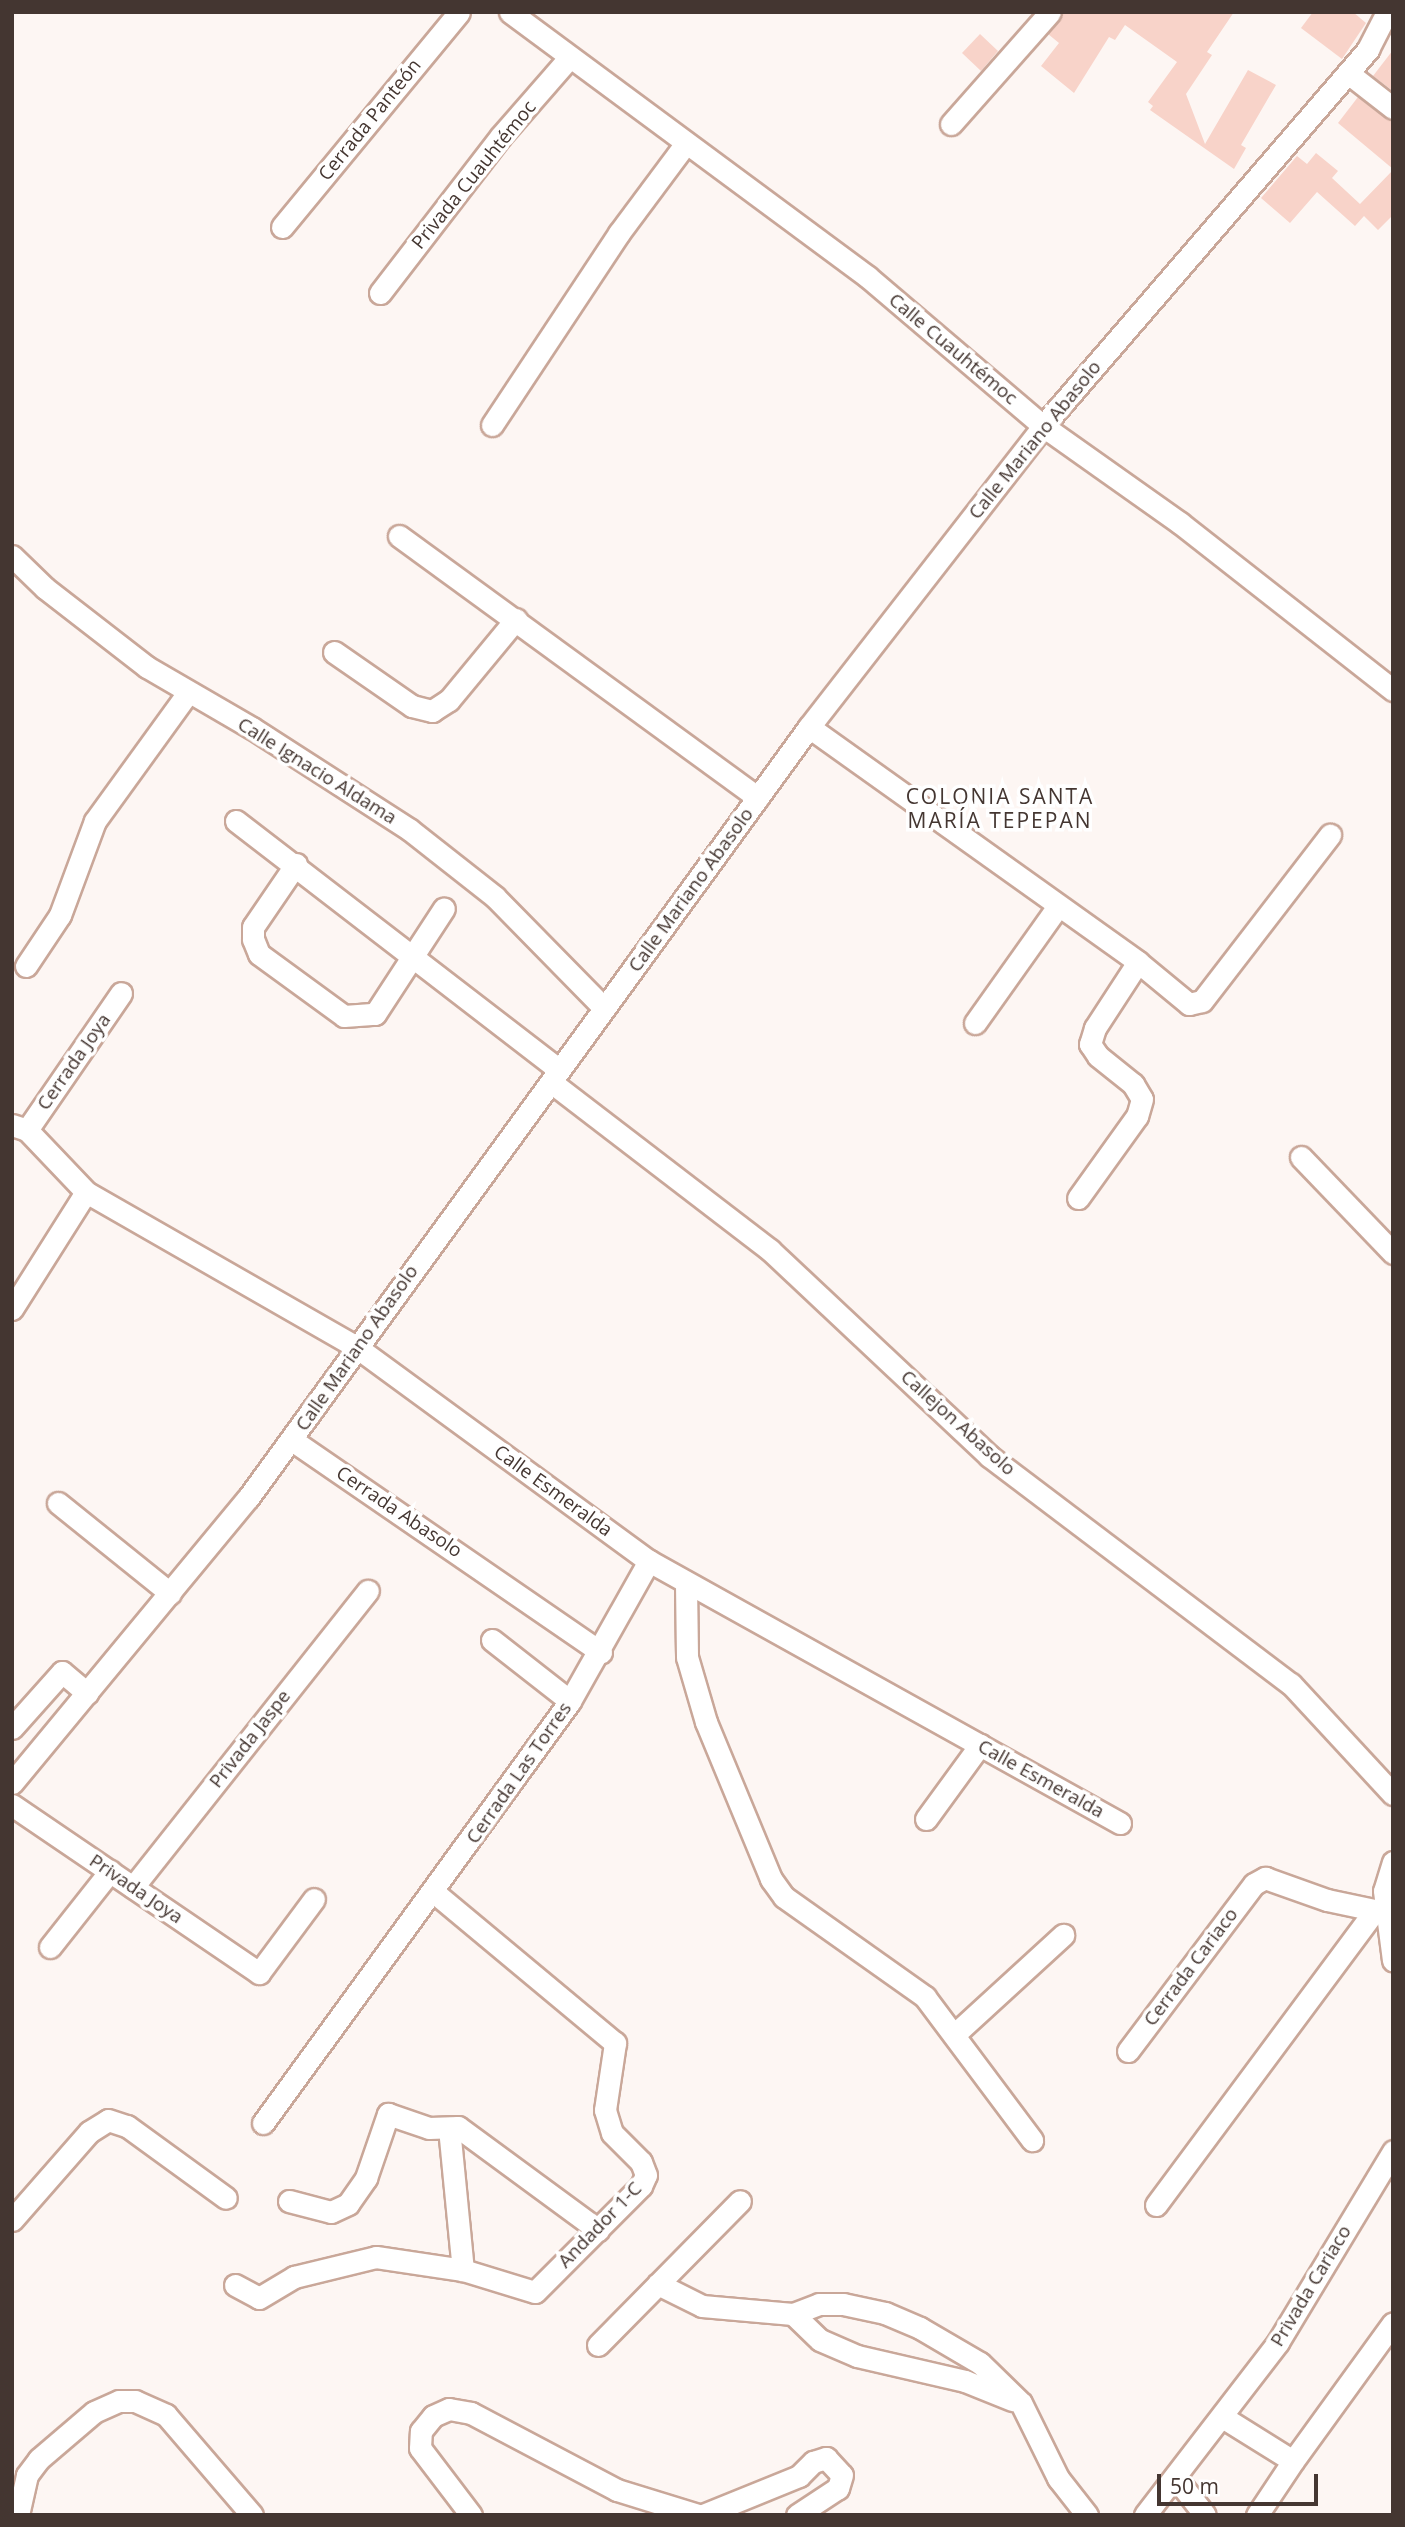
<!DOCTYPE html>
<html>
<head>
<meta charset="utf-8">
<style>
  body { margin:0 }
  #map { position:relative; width:1405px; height:2527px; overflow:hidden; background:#fdf6f3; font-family:"Open Sans",sans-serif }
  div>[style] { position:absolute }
  .building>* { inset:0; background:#f8d3c9 }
  .roads { filter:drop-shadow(2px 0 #c9a799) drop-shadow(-2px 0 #c9a799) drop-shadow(0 2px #c9a799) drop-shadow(0 -2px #c9a799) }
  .minor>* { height:21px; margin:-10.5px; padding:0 10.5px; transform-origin:10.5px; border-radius:10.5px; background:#fff }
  span { translate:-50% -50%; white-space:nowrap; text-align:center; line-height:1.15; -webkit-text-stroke:7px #fff; paint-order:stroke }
  .street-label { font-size:19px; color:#443631 }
  .neighbourhood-label { font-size:21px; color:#443631; letter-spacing:2px }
  .frame { position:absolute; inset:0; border:14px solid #443631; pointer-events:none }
  .scale { position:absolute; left:1157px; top:2474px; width:161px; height:32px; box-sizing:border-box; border:4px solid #443631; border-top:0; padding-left:9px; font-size:21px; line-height:24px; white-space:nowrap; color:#443631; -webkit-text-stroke:5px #fff; paint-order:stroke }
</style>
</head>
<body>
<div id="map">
  <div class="building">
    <i style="clip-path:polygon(1063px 12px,1234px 12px,1207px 52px,1212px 55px,1186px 94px,1205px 144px,1248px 70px,1276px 85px,1241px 145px,1246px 148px,1234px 169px,1150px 110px,1153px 106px,1148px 102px,1177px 62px,1125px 25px,1115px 40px,1109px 37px,1074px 93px,1041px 66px,1059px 43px,1048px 34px)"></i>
    <i style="clip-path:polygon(1313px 12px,1353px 12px,1366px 23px,1342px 59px,1301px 28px)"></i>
    <i style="clip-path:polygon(980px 34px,998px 51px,981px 71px,962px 53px)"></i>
    <i style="clip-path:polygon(1393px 50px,1393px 91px,1373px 76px)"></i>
    <i style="clip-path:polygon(1358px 97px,1393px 121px,1393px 169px,1338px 123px)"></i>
    <i style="clip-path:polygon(1316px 153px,1338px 171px,1332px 178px,1360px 204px,1393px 170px,1393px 215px,1378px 230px,1364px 216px,1355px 226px,1317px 192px,1290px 223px,1261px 198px,1297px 156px,1307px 164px)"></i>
  </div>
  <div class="roads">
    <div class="minor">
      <i style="left:510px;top:12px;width:445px;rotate:36.5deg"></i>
      <i style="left:868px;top:277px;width:230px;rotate:40.4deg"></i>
      <i style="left:1043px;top:426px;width:168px;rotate:35.3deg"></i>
      <i style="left:1180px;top:523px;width:271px;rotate:38.1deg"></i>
      <i style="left:1348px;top:73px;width:57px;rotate:37.9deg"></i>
      <i style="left:951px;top:124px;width:149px;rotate:-48.5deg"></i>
      <i style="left:282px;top:227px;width:278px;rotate:-50.5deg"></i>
      <i style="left:380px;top:293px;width:198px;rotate:-52.4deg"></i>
      <i style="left:501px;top:136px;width:103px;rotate:-48.9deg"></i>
      <i style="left:492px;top:425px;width:230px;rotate:-56.5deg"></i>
      <i style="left:619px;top:233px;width:112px;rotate:-53.3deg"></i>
      <i style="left:399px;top:536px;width:444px;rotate:36.1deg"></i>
      <i style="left:12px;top:556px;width:46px;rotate:44.1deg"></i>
      <i style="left:45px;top:588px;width:129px;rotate:37.8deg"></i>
      <i style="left:147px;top:667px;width:121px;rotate:30.2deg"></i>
      <i style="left:252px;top:728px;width:188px;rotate:32.8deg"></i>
      <i style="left:410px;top:830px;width:108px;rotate:38.2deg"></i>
      <i style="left:495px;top:897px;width:156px;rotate:45.5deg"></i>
      <i style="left:334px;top:652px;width:95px;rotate:34.7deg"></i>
      <i style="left:412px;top:706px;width:21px;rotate:14deg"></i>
      <i style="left:432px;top:711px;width:20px;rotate:-33deg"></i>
      <i style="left:449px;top:700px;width:105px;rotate:-50.4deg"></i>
      <i style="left:809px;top:727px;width:404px;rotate:35.5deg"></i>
      <i style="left:1138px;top:962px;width:79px;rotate:123.1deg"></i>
      <i style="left:1095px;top:1028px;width:17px;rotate:107deg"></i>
      <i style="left:1090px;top:1044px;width:14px;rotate:56deg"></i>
      <i style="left:1098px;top:1056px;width:45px;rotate:38.7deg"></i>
      <i style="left:1133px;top:1084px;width:17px;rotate:59deg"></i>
      <i style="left:1142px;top:1099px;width:18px;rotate:106deg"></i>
      <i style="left:1137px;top:1116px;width:101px;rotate:125.7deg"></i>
      <i style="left:236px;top:821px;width:408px;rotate:37.6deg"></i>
      <i style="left:296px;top:864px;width:76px;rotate:124.3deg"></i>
      <i style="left:253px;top:927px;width:12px;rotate:90deg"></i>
      <i style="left:253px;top:939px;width:16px;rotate:68deg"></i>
      <i style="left:259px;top:954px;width:105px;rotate:36.1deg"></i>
      <i style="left:344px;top:1016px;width:31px;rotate:-4deg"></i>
      <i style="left:375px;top:1014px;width:126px;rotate:-56.9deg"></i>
      <i style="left:1138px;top:962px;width:66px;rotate:39.5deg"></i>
      <i style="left:1189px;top:1004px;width:13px;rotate:-13deg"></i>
      <i style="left:1202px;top:1001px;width:210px;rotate:-52.4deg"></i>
      <i style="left:26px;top:966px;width:61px;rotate:-56.3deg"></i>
      <i style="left:60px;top:915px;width:100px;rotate:-69.6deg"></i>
      <i style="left:95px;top:821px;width:157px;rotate:-54.1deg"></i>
      <i style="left:975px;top:1023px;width:143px;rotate:-54.6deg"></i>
      <i style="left:551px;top:1082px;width:276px;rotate:37.5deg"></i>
      <i style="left:770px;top:1250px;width:301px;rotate:43.2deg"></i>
      <i style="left:989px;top:1456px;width:378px;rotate:37.1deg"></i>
      <i style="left:1291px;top:1684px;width:150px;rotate:47.2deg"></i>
      <i style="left:12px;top:1125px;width:16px;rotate:18deg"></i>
      <i style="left:27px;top:1130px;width:86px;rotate:46.4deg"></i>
      <i style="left:86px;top:1192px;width:310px;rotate:29.8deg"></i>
      <i style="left:355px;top:1346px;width:364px;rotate:36.2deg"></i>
      <i style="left:649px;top:1561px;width:539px;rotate:29.09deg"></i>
      <i style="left:27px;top:1130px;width:166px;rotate:-55.5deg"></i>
      <i style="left:1301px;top:1157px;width:133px;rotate:46.2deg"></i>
      <i style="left:12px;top:1309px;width:138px;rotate:-57.7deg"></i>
      <i style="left:292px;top:1440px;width:375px;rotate:34.5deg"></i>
      <i style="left:58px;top:1503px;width:144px;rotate:38.8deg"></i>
      <i style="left:686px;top:1584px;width:73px;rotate:89.2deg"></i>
      <i style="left:687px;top:1657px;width:68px;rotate:73.7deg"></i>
      <i style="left:706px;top:1722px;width:170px;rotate:67.5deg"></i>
      <i style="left:771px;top:1879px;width:22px;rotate:54deg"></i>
      <i style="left:784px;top:1897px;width:173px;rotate:35.3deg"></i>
      <i style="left:925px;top:1997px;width:179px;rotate:53.2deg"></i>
      <i style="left:492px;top:1640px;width:99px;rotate:38deg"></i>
      <i style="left:12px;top:1728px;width:75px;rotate:-48.2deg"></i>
      <i style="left:62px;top:1672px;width:33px;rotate:40deg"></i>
      <i style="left:12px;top:1783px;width:370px;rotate:-50.4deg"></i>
      <i style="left:248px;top:1498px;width:953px;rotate:-53.96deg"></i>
      <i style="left:809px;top:727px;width:381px;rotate:-52.1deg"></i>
      <i style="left:1043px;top:426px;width:498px;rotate:-49.2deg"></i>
      <i style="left:1368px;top:49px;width:42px;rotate:-62.8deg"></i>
      <i style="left:12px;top:1805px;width:299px;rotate:34.2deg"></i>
      <i style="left:259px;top:1973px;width:92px;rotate:-53.4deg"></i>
      <i style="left:926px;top:1819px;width:92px;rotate:-53.9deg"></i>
      <i style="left:1393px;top:1862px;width:30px;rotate:107deg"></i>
      <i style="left:1384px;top:1891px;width:70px;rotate:82.6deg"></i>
      <i style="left:133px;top:1887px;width:378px;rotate:-51.6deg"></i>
      <i style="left:50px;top:1947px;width:97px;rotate:-51.7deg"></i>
      <i style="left:955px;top:2034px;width:147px;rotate:-42.5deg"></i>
      <i style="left:1128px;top:2051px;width:209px;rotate:-53deg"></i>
      <i style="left:1254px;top:1884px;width:13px;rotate:-29deg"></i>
      <i style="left:1265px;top:1878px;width:66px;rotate:19.5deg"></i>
      <i style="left:1327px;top:1900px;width:58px;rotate:11.9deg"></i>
      <i style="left:263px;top:2123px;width:522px;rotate:-53.96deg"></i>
      <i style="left:570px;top:1701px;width:161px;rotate:-60.6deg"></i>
      <i style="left:449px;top:2128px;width:143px;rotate:84.4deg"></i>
      <i style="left:289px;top:2201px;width:43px;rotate:14.7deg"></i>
      <i style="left:331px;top:2212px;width:19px;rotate:-25deg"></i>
      <i style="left:348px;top:2204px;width:32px;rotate:-55deg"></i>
      <i style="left:366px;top:2178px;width:68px;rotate:-71deg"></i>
      <i style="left:388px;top:2114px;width:43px;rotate:18.9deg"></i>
      <i style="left:429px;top:2128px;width:29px;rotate:-2deg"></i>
      <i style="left:458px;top:2127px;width:174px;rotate:36.3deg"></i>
      <i style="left:1156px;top:2205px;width:367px;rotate:-53.4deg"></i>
      <i style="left:12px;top:2220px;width:117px;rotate:-48.8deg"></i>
      <i style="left:89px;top:2132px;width:22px;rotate:-32deg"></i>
      <i style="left:108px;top:2120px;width:20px;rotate:18deg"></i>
      <i style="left:127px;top:2126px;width:122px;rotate:36deg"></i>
      <i style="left:658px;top:2284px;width:49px;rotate:26.6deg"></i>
      <i style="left:702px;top:2306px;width:91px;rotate:5deg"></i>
      <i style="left:793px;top:2314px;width:28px;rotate:-21deg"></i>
      <i style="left:819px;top:2304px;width:24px"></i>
      <i style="left:843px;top:2304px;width:43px;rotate:12.1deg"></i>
      <i style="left:885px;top:2313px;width:38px;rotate:23deg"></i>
      <i style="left:920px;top:2328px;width:69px;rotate:30.3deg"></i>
      <i style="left:980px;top:2363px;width:57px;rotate:44.3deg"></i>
      <i style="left:1021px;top:2403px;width:84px;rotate:63.7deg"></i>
      <i style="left:1058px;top:2478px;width:47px;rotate:51.9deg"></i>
      <i style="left:235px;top:2285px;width:27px;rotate:28deg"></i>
      <i style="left:259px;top:2298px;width:41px;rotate:-31deg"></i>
      <i style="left:294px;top:2277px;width:84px;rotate:-13.7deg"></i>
      <i style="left:376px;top:2257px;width:88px;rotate:8.5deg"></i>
      <i style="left:463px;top:2270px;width:75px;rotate:17deg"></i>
      <i style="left:535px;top:2292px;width:150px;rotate:-45deg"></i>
      <i style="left:641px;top:2186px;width:12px;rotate:-66deg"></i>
      <i style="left:646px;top:2175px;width:14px;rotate:-111deg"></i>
      <i style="left:641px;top:2162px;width:41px;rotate:-135deg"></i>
      <i style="left:612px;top:2133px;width:24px;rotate:-107deg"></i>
      <i style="left:605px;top:2110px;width:68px;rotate:-81.5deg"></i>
      <i style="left:615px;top:2043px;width:236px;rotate:-140.2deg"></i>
      <i style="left:793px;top:2314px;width:37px;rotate:44deg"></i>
      <i style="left:820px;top:2340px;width:40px;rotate:23.4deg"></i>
      <i style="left:857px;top:2356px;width:111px;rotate:13deg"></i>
      <i style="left:965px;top:2381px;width:51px;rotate:22deg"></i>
      <i style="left:598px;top:2345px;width:202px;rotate:-45.4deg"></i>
      <i style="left:1224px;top:2418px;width:81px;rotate:31.9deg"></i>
      <i style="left:1293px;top:2461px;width:170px;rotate:-54.1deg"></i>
      <i style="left:1175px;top:2477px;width:48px;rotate:51.7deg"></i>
      <i style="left:18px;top:2515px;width:41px;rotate:-77.3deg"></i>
      <i style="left:27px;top:2475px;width:20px;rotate:-53deg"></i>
      <i style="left:39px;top:2459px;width:72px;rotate:-40.5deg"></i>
      <i style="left:94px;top:2412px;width:27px;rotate:-24deg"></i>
      <i style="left:119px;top:2401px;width:16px"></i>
      <i style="left:135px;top:2401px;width:34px;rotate:24deg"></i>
      <i style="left:166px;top:2415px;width:132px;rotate:49.3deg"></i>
      <i style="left:471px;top:2515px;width:84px;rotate:-127.3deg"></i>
      <i style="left:420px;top:2448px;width:17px;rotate:-87deg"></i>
      <i style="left:421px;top:2431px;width:19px;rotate:-51deg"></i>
      <i style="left:433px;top:2416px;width:17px;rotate:-24deg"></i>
      <i style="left:449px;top:2409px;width:22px;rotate:10deg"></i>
      <i style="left:471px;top:2413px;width:165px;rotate:27.8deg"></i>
      <i style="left:617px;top:2490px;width:85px;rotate:17.2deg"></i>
      <i style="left:703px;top:2515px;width:104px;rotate:-22.1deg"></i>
      <i style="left:799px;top:2476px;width:20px;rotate:-45deg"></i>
      <i style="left:813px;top:2462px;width:14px;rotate:-17deg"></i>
      <i style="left:826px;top:2458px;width:23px;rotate:47deg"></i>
      <i style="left:842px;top:2475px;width:14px;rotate:107deg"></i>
      <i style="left:838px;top:2488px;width:49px;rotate:146.6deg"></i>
      <i style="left:1145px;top:2515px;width:218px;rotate:-52.4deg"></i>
      <i style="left:1278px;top:2342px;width:223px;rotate:-58.9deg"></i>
      <i style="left:1257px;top:2515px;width:65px;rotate:-56.3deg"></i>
    </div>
  </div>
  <div class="street-label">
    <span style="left:370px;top:120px;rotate:-51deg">Cerrada Panteón</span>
    <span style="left:474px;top:175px;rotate:-51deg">Privada Cuauhtémoc</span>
    <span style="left:953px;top:349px;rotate:40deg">Calle Cuauhtémoc</span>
    <span style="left:1035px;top:440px;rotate:-51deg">Calle Mariano Abasolo</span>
    <span style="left:317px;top:771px;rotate:32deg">Calle Ignacio Aldama</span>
    <span style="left:691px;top:890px;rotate:-54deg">Calle Mariano Abasolo</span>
    <span style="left:74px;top:1062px;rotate:-55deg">Cerrada Joya</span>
    <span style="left:357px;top:1348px;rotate:-55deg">Calle Mariano Abasolo</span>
    <span style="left:958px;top:1423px;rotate:42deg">Callejon Abasolo</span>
    <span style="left:553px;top:1491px;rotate:36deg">Calle Esmeralda</span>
    <span style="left:399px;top:1512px;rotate:34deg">Cerrada Abasolo</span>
    <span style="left:250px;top:1739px;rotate:-52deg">Privada Jaspe</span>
    <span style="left:519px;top:1773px;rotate:-55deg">Cerrada Las Torres</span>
    <span style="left:1041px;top:1779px;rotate:29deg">Calle Esmeralda</span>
    <span style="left:136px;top:1889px;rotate:34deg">Privada Joya</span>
    <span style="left:1191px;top:1967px;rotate:-53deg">Cerrada Cariaco</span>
    <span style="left:600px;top:2225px;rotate:-46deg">Andador 1-C</span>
    <span style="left:1311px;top:2286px;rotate:-59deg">Privada Cariaco</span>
  </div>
  <div class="neighbourhood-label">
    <span style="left:1000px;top:808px">COLONIA SANTA<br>MARÍA TEPEPAN</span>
  </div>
  <div class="frame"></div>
  <div class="scale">50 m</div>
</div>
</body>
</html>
